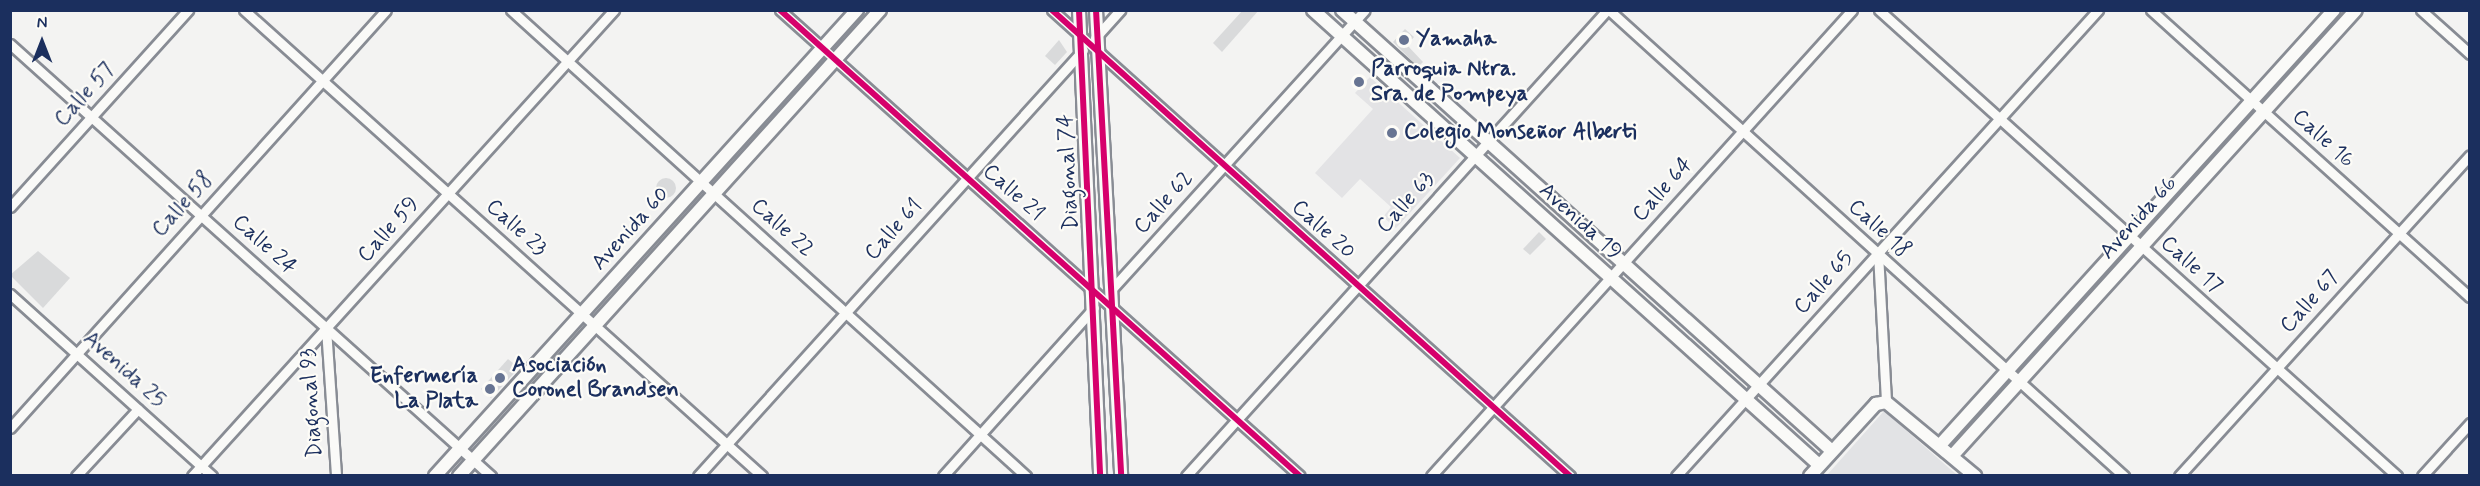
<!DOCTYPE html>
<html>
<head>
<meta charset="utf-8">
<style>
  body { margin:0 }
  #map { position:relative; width:2480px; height:486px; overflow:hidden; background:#f3f3f2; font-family:Mynerve,sans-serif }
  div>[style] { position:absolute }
  .built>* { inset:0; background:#e3e3e5 }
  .green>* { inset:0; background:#e2e3e5 }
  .building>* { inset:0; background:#d9dadb }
  .round { border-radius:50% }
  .roads { filter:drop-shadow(2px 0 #888c94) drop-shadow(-2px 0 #888c94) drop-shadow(0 2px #888c94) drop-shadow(0 -2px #888c94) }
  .minor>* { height:9px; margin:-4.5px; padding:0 4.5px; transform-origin:4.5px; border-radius:4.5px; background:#fafaf8 }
  .major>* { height:12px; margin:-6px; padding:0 6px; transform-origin:6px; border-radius:6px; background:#fafaf8 }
  .cycleway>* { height:6px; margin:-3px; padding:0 3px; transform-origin:3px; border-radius:3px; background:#d6006c }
  .dots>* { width:16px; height:16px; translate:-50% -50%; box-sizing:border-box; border:3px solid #fdfcf7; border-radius:50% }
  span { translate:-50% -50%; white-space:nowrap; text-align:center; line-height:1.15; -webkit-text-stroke:4.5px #fdfcf7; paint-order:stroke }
  .poi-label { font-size:22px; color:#1b2f5e; font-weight:700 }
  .left { translate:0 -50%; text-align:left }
  .right { translate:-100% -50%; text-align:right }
  .street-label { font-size:22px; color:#1b2f5e }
  .frame { position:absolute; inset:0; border:12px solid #1b2f5e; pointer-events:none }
  .north { position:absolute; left:12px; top:12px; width:60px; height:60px; -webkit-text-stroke:4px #fdfcf7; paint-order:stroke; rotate:0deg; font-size:16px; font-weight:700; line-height:24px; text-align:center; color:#1b2f5e }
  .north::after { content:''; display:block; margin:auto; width:21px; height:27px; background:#1b2f5e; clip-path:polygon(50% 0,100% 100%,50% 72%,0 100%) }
</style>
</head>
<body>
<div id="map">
  <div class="built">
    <i style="clip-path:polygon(1370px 77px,1460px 158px,1396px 228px,1383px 217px,1391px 207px,1360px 179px,1342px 198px,1315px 173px,1373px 109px,1355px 93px)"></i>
  </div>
  <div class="green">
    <i style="clip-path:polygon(2340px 11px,2350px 11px,1961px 442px,1954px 443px,1954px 436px)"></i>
    <i style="clip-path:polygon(1884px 411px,1957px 475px,1827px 475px)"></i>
  </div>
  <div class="building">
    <i style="clip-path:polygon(1243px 10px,1259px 10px,1222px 52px,1213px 43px)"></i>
    <i style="clip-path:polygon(1405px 29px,1414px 37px,1407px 45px,1423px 62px,1418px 67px,1393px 42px)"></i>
    <i style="clip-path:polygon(1059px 40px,1067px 52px,1055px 65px,1045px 56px)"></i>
    <i class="round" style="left:656px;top:178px;width:20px;height:20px"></i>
    <i style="clip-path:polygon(1539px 232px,1546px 239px,1530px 255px,1523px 249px)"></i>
    <i style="clip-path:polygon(38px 251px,70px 278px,43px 308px,10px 275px)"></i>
    <i style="clip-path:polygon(508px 359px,519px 368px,491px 398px,481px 389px)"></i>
  </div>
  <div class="roads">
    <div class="minor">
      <i style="left:244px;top:10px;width:697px;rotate:41.97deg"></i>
      <i style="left:511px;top:10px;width:695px;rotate:42.14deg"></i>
      <i style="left:780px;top:10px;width:698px;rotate:41.87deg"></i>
      <i style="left:1052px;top:10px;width:697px;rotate:41.97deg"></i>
      <i style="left:1609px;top:10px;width:695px;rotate:42.14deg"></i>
      <i style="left:1879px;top:10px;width:697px;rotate:41.97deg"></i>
      <i style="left:2151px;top:10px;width:429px;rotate:42deg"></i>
      <i style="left:2421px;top:10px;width:66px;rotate:41.9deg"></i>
      <i style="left:1095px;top:38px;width:38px;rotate:-48deg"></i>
      <i style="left:10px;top:44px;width:647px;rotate:41.93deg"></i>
      <i style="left:10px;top:207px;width:266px;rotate:-47.9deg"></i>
      <i style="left:1878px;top:253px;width:149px;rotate:86.9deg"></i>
      <i style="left:1110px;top:291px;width:379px;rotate:-47.8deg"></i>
      <i style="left:10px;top:294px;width:272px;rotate:42deg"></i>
      <i style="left:326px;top:328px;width:148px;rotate:86.1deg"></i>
      <i style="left:10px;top:428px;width:562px;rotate:-48.03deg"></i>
      <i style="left:76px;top:476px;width:91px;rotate:-47.2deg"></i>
      <i style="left:192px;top:476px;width:629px;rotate:-47.84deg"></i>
      <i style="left:698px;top:476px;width:574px;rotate:-47.89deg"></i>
      <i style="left:943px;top:476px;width:226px;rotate:-48.1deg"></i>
      <i style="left:1186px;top:476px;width:628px;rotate:-47.9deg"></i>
      <i style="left:1431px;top:476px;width:628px;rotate:-47.9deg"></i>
      <i style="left:1676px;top:476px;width:629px;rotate:-47.84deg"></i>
      <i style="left:2179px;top:476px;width:433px;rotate:-47.8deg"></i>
      <i style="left:2422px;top:476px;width:72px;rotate:-47.8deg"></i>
    </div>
    <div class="major">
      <i style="left:1079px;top:10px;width:466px;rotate:87.4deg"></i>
      <i style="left:1096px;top:10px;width:467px;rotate:86.9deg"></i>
      <i style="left:1313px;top:10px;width:680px;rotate:41.96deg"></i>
      <i style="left:1342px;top:10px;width:659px;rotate:41.99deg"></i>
      <i style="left:1941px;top:444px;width:585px;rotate:-47.84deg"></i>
      <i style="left:1953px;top:455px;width:600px;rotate:-47.84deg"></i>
      <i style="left:435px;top:476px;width:629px;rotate:-47.84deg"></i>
      <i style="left:459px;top:476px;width:628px;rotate:-47.9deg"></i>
      <i style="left:1810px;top:476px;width:98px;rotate:-47.5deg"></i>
      <i style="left:1876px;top:404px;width:10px;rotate:-11deg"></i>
      <i style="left:1886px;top:402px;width:116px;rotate:39.7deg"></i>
    </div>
  </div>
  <div class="cycleway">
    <i style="left:780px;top:10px;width:698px;rotate:41.87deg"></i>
    <i style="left:1052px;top:10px;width:697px;rotate:41.97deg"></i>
    <i style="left:1079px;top:10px;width:466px;rotate:87.4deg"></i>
    <i style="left:1096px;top:10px;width:467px;rotate:86.9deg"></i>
  </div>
  <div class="dots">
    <i style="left:1404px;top:40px;background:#677492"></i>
    <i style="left:1359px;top:82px;background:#677492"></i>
    <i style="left:1392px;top:133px;background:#677492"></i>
    <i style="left:500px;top:378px;background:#677492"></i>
    <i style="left:490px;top:389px;background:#677492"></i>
  </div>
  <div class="poi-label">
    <span class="left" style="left:1416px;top:40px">Yamaha</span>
    <span class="left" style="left:1371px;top:82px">Parroquia Ntra.<br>Sra. de Pompeya</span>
    <span class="left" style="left:1404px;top:133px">Colegio Monseñor Alberti</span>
    <span class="left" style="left:512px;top:378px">Asociación<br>Coronel Brandsen</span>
    <span class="right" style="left:478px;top:389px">Enfermería<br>La Plata</span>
  </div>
  <div class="street-label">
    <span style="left:85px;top:95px;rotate:-48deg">Calle 57</span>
    <span style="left:2323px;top:139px;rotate:42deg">Calle 16</span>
    <span style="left:1069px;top:172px;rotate:-93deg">Diagonal 74</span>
    <span style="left:1663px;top:190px;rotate:-48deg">Calle 64</span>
    <span style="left:1013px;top:193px;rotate:42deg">Calle 21</span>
    <span style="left:1164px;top:203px;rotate:-48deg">Calle 62</span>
    <span style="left:1406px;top:203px;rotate:-48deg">Calle 63</span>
    <span style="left:183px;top:205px;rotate:-48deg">Calle 58</span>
    <span style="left:2139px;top:218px;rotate:-48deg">Avenida 66</span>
    <span style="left:1580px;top:222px;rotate:42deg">Avenida 19</span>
    <span style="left:516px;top:228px;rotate:42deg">Calle 23</span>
    <span style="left:782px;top:228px;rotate:42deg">Calle 22</span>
    <span style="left:631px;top:229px;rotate:-48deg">Avenida 60</span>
    <span style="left:1879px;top:229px;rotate:42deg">Calle 18</span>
    <span style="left:389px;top:230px;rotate:-48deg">Calle 59</span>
    <span style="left:894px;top:230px;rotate:-48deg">Calle 61</span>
    <span style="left:1323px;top:230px;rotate:42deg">Calle 20</span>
    <span style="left:264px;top:245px;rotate:42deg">Calle 24</span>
    <span style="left:2191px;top:265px;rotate:42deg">Calle 17</span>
    <span style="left:1824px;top:283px;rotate:-48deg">Calle 65</span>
    <span style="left:2310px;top:302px;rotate:-48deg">Calle 67</span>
    <span style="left:124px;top:370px;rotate:42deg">Avenida 25</span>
    <span style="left:312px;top:403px;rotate:-94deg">Diagonal 93</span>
  </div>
  <div class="frame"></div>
  <div class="north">N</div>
</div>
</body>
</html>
